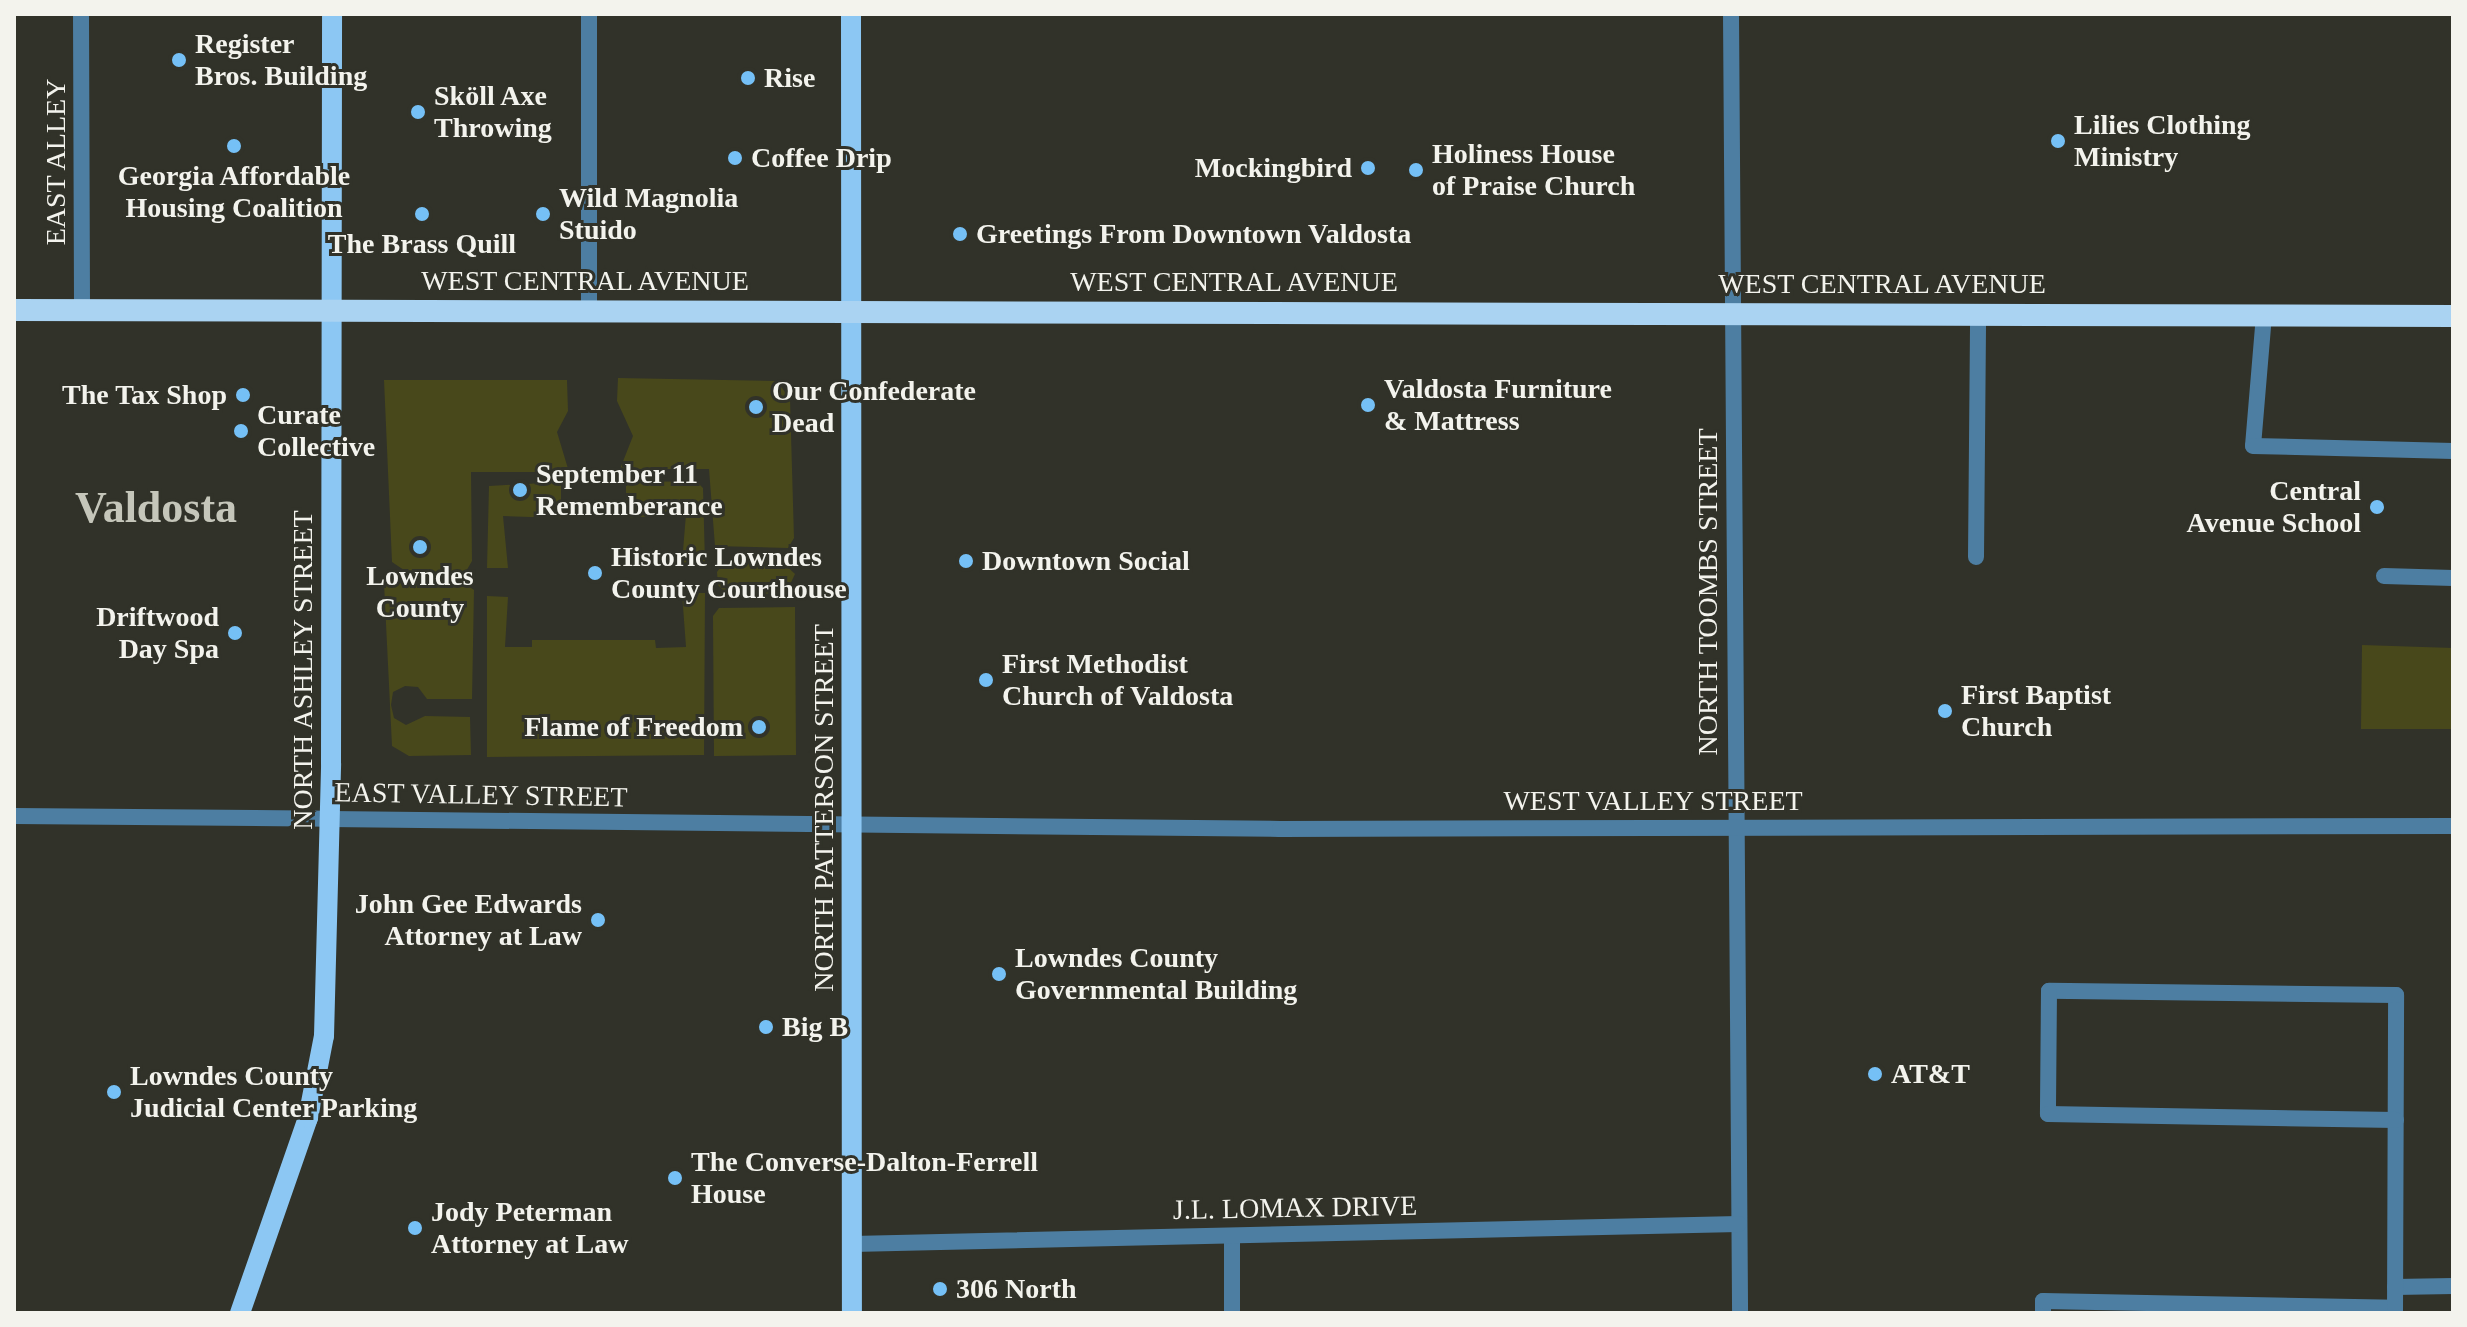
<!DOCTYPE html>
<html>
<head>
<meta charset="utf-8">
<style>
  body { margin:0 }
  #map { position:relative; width:2467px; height:1327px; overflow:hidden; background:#313229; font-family:"Times New Roman",serif }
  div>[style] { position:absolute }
  .green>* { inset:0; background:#48481b }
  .service>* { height:16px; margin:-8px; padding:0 8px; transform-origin:8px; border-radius:8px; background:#4d7ea2 }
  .minor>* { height:16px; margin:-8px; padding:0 8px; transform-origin:8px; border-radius:8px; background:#4d7ea2 }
  .tertiary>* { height:16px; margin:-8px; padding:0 8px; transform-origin:8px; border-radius:8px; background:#4d7ea2 }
  .primary>* { height:20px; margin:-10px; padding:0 10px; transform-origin:10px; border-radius:10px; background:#8cc7f3 }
  .trunk>* { height:22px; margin:-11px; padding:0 11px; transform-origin:11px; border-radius:11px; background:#aad3f2 }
  .dots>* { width:22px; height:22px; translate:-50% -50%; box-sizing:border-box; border:4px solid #313229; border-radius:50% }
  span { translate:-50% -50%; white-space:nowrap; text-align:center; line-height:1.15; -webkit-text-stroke:6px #313229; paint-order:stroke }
  .poi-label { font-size:28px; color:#f3f3ed; font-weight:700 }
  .left { translate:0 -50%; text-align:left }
  .right { translate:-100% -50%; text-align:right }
  .street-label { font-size:28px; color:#f3f3ed }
  .town-label { font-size:44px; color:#c5c6ba; font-weight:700 }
  .frame { position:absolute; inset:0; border:16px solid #f3f3ed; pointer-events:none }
</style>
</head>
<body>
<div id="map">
  <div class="green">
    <i style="clip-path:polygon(618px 378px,777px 381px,790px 399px,794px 538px,788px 548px,715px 546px,709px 469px,620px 469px,633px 436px,617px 401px)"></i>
    <i style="clip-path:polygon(384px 380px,567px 380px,568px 411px,557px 432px,569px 472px,471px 472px,472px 561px,465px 573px,407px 572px,392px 562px)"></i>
    <i style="clip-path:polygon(626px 481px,697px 482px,703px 488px,705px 563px,682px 563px,686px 514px,626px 518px)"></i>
    <i style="clip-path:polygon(561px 482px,561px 518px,503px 516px,508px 568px,487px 568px,489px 486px)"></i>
    <i style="clip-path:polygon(779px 559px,795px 574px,786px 593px,727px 595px,718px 585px,717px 572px,724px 562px)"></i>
    <i style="clip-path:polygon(384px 583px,465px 584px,474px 590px,472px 699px,427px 699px,418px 687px,405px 686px,393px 692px,391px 705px,394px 718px,406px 725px,425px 716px,470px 717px,471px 755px,409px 756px,392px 746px)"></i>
    <i style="clip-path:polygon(682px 593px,705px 593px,704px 755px,487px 757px,487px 596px,508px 597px,505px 647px,532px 647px,532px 640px,655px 640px,656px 648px,686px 647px)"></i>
    <i style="clip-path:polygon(795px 607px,796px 755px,714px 756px,713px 616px,719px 608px)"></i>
    <i style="clip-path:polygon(2362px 645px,2453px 648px,2453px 729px,2361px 729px)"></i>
  </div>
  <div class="service">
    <i style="left:81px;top:14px;width:296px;rotate:89.8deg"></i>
    <i style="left:589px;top:312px;width:298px;rotate:-90deg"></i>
    <i style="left:2264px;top:315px;width:131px;rotate:94.8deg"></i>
    <i style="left:2253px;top:446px;width:200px;rotate:1.4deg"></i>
    <i style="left:1976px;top:557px;width:243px;rotate:-89.5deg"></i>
    <i style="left:2384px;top:576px;width:69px;rotate:1.7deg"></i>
    <i style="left:2395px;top:1287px;width:58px;rotate:-1deg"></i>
    <i style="left:1232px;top:1313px;width:77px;rotate:-90deg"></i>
    <i style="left:2043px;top:1313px;width:12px;rotate:-90deg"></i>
    <i style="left:2043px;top:1301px;width:352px;rotate:1.1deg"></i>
    <i style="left:2395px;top:1313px;width:318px;rotate:-89.8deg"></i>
    <i style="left:2396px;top:995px;width:347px;rotate:-179.3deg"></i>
    <i style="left:2049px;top:991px;width:123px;rotate:90.5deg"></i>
    <i style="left:2048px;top:1114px;width:348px;rotate:1deg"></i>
  </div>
  <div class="minor">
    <i style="left:1731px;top:14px;width:1299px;rotate:89.6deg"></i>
    <i style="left:14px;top:816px;width:316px;rotate:0.5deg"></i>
    <i style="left:852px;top:1244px;width:887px;rotate:-1.29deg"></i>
  </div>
  <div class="tertiary">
    <i style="left:330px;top:819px;width:950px;rotate:0.6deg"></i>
    <i style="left:1280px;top:829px;width:1173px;rotate:-0.15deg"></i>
  </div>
  <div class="primary">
    <i style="left:851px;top:14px;width:1299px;rotate:89.96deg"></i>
    <i style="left:240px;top:1313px;width:207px;rotate:-70.8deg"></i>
    <i style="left:308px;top:1118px;width:84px;rotate:-79deg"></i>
    <i style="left:324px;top:1036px;width:272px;rotate:-88.5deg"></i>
    <i style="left:331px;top:764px;width:750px;rotate:-89.92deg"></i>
  </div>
  <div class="trunk">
    <i style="left:14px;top:310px;width:2439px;rotate:0.14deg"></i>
  </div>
  <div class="dots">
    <i style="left:179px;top:60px;background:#75c0f6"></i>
    <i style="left:748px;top:78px;background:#75c0f6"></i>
    <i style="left:418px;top:112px;background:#75c0f6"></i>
    <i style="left:2058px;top:141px;background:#75c0f6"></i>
    <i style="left:234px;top:146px;background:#75c0f6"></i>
    <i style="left:735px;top:158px;background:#75c0f6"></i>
    <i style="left:1368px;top:168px;background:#75c0f6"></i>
    <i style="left:1416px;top:170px;background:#75c0f6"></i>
    <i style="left:422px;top:214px;background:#75c0f6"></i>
    <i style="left:543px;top:214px;background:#75c0f6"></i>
    <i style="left:960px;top:234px;background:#75c0f6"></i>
    <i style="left:243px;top:395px;background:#75c0f6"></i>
    <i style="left:1368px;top:405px;background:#75c0f6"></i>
    <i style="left:756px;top:407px;background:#75c0f6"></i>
    <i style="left:241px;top:431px;background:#75c0f6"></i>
    <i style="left:520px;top:490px;background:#75c0f6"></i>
    <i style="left:2377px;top:507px;background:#75c0f6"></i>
    <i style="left:420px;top:547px;background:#75c0f6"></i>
    <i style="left:966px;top:561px;background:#75c0f6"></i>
    <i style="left:595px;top:573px;background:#75c0f6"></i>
    <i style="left:235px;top:633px;background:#75c0f6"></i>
    <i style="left:986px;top:680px;background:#75c0f6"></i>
    <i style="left:1945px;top:711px;background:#75c0f6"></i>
    <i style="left:759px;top:727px;background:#75c0f6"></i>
    <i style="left:598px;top:920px;background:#75c0f6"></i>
    <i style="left:999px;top:974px;background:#75c0f6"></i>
    <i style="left:766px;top:1027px;background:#75c0f6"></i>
    <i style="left:1875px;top:1074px;background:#75c0f6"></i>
    <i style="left:114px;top:1092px;background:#75c0f6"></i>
    <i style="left:675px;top:1178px;background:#75c0f6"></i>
    <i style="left:415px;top:1228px;background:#75c0f6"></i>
    <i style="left:940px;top:1289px;background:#75c0f6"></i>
  </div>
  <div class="poi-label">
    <span class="left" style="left:195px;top:60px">Register<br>Bros. Building</span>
    <span class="left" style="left:764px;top:78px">Rise</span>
    <span class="left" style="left:434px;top:112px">Sköll Axe<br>Throwing</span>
    <span class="left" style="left:2074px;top:141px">Lilies Clothing<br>Ministry</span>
    <span class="left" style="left:1432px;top:170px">Holiness House<br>of Praise Church</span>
    <span class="left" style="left:751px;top:158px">Coffee Drip</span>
    <span class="right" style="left:1352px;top:168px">Mockingbird</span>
    <span style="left:234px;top:192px">Georgia Affordable<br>Housing Coalition</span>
    <span class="left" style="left:559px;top:214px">Wild Magnolia<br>Stuido</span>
    <span class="left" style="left:976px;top:234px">Greetings From Downtown Valdosta</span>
    <span style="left:422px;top:244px">The Brass Quill</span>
    <span class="left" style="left:1384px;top:405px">Valdosta Furniture<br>&amp; Mattress</span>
    <span class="left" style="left:772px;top:407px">Our Confederate<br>Dead</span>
    <span class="right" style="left:227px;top:395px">The Tax Shop</span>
    <span class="left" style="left:257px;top:431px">Curate<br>Collective</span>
    <span class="left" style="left:536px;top:490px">September 11<br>Rememberance</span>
    <span class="right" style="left:2361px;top:507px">Central<br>Avenue School</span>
    <span class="left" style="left:611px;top:573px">Historic Lowndes<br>County Courthouse</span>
    <span class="left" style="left:982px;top:561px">Downtown Social</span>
    <span style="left:420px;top:592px">Lowndes<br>County</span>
    <span class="right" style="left:219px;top:633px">Driftwood<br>Day Spa</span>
    <span class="left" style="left:1002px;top:680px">First Methodist<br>Church of Valdosta</span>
    <span class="left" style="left:1961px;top:711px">First Baptist<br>Church</span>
    <span class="right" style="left:743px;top:727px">Flame of Freedom</span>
    <span class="right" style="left:582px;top:920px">John Gee Edwards<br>Attorney at Law</span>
    <span class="left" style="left:1015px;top:974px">Lowndes County<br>Governmental Building</span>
    <span class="left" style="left:782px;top:1027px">Big B</span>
    <span class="left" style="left:1891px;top:1074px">AT&amp;T</span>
    <span class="left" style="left:130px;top:1092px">Lowndes County<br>Judicial Center Parking</span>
    <span class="left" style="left:691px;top:1178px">The Converse-Dalton-Ferrell<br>House</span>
    <span class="left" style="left:431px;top:1228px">Jody Peterman<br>Attorney at Law</span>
    <span class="left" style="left:956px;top:1289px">306 North</span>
  </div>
  <div class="street-label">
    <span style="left:56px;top:162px;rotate:-90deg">EAST ALLEY</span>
    <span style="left:585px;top:281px">WEST CENTRAL AVENUE</span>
    <span style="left:1234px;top:282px">WEST CENTRAL AVENUE</span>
    <span style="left:1882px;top:284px">WEST CENTRAL AVENUE</span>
    <span style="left:1708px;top:592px;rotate:-90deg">NORTH TOOMBS STREET</span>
    <span style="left:303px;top:670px;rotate:-90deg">NORTH ASHLEY STREET</span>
    <span style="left:481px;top:795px;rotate:1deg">EAST VALLEY STREET</span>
    <span style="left:1653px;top:801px">WEST VALLEY STREET</span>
    <span style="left:824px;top:808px;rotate:-90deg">NORTH PATTERSON STREET</span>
    <span style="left:1295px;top:1208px;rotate:-1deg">J.L. LOMAX DRIVE</span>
  </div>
  <div class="town-label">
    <span style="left:156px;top:508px">Valdosta</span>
  </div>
  <div class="frame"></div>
</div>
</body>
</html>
